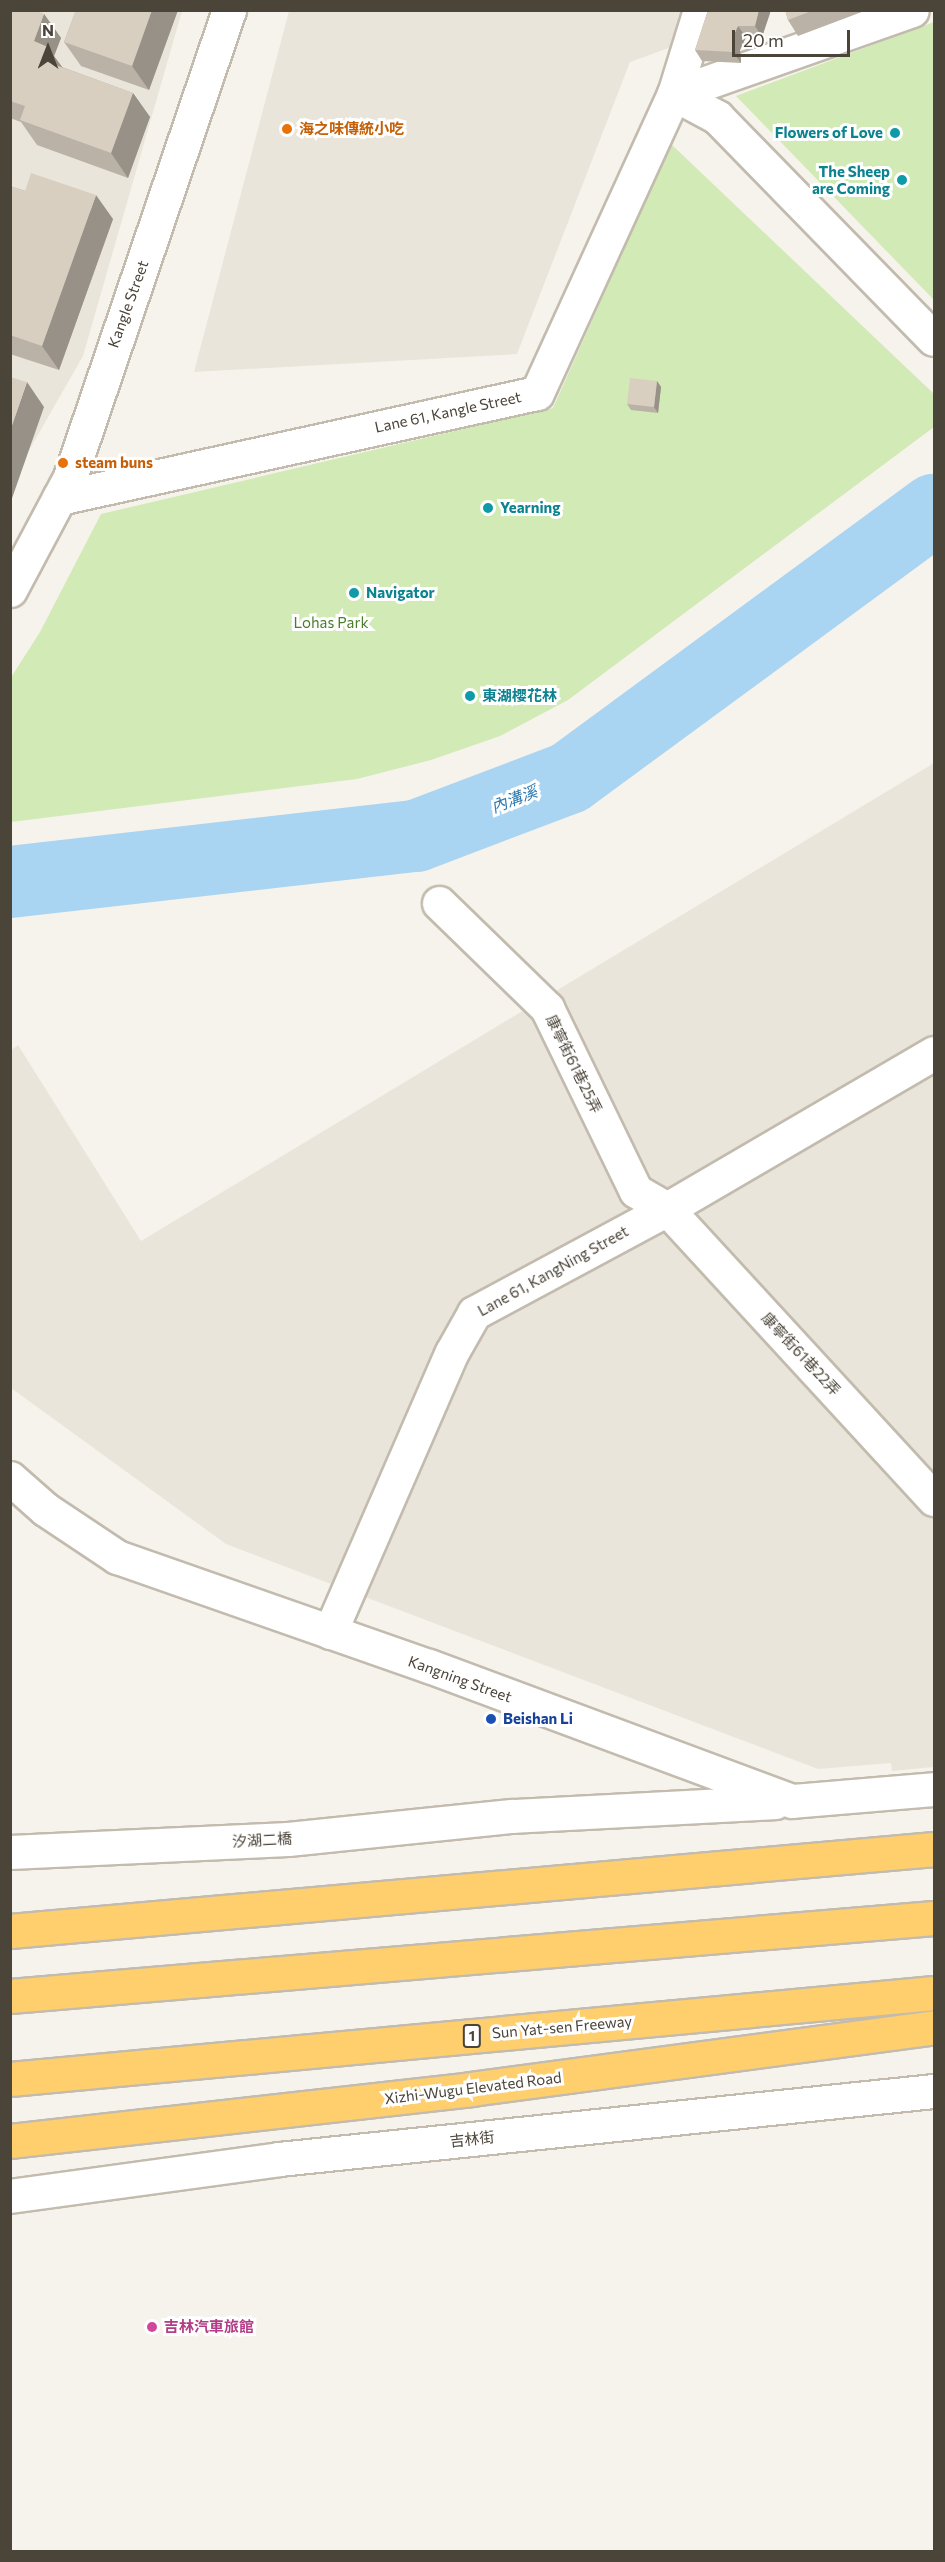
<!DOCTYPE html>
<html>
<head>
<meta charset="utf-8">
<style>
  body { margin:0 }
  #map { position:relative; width:945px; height:2562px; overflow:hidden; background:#f6f3ec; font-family:Commissioner,"Noto Sans TC",sans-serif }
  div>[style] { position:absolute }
  .residential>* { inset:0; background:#eae5da }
  .green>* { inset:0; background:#d2eab5 }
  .river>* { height:72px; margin:-36px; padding:0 36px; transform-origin:36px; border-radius:36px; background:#a9d4f2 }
  .roads { filter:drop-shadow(2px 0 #c2bbae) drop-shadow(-2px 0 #c2bbae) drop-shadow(0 2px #c2bbae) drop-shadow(0 -2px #c2bbae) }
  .minor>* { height:33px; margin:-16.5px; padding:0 16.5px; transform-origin:16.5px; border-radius:16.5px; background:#fff }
  .tertiary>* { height:33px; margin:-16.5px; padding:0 16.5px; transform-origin:16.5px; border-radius:16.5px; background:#fff }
  .motorway>* { height:33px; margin:-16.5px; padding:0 16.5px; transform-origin:16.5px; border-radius:16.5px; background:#ffcf6e }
  .wall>* { inset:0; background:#bab2a6 }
  .shaded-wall>* { inset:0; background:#979187 }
  .building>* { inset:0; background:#d8cfc1 }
  .dots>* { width:16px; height:16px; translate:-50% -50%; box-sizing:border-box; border:3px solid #fff; border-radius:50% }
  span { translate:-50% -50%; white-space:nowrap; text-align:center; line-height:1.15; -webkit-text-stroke:6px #fff; paint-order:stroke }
  .shield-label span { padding:2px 4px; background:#fff; border:2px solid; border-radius:4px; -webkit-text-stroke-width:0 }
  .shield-label { font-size:14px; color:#4b4439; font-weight:700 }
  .food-label { font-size:15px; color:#c56008; font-weight:700 }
  .left { translate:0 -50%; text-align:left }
  .culture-label { font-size:15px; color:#0d838f; font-weight:700 }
  .right { translate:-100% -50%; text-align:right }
  .street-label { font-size:15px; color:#4b4439 }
  .park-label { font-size:15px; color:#4a7f2a }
  .transit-label { font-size:15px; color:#164399; font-weight:700 }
  .hotel-label { font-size:15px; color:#b23c85; font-weight:700 }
  .water-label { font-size:16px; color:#2e7ab2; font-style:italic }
  .frame { position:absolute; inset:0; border:12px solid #4b4439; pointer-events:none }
  .north { position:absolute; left:18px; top:18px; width:60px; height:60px; -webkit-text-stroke:4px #fff; paint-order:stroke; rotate:0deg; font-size:16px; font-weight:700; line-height:24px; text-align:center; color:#4b4439 }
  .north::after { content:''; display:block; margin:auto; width:21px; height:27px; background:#4b4439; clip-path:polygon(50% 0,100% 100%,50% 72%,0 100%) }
  .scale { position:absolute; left:732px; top:30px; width:118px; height:27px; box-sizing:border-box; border:3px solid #4b4439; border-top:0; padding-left:8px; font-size:18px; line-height:21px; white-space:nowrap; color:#4b4439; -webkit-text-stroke:4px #fff; paint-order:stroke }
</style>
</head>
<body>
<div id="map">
  <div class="residential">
    <i style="clip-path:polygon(11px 11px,182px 11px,83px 356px,11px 482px)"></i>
    <i style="clip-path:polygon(289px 11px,771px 11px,630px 62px,517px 354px,194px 372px)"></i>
    <i style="clip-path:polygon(934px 763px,934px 1767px,892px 1771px,891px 1763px,818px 1769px,226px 1544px,11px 1388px,10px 1051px,18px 1045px,141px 1241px)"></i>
  </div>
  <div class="green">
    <i style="clip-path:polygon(934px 22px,934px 300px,736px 96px)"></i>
    <i style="clip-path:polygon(671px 144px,934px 394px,934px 427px,568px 700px,500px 736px,431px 760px,357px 779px,11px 822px,10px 679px,40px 632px,101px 514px,553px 408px)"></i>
  </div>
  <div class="river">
    <i style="left:10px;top:882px;width:409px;rotate:-6.5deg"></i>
    <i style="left:416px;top:836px;width:164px;rotate:-20.8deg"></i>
    <i style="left:569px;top:778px;width:453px;rotate:-36.3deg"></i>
  </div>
  <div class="roads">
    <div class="minor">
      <i style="left:674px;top:94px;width:49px;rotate:28.1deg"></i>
      <i style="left:717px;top:117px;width:310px;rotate:45.7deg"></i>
      <i style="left:674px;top:94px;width:252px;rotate:-19.4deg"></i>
      <i style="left:59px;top:498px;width:489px;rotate:-12.4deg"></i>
      <i style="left:537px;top:393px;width:329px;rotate:-65.4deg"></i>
      <i style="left:674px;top:94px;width:88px;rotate:-72.8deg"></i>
      <i style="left:439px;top:903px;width:151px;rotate:44.2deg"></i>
      <i style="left:547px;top:1008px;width:203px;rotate:64.1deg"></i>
      <i style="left:636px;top:1191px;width:36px;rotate:30deg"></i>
      <i style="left:667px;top:1209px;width:394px;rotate:47.4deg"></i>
      <i style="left:330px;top:1632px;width:305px;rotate:-66.5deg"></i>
      <i style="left:452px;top:1352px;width:45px;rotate:-60.6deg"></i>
      <i style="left:474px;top:1313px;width:219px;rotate:-28.3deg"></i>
      <i style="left:667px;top:1209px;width:309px;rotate:-30.3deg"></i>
      <i style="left:10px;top:2196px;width:272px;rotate:-7.8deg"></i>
      <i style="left:279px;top:2159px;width:659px;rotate:-5.93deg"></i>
    </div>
    <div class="tertiary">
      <i style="left:10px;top:590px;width:128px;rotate:-62deg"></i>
      <i style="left:70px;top:477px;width:493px;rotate:-71.2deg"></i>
      <i style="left:10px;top:1478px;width:47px;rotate:41.5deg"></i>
      <i style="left:45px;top:1509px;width:87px;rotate:33.7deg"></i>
      <i style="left:117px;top:1557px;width:330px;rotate:19.3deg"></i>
      <i style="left:429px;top:1666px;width:387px;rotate:20.4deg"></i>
      <i style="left:792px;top:1801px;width:143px;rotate:-4.8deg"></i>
      <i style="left:10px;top:1852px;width:278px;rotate:-2.7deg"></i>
      <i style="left:288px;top:1839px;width:225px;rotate:-5.9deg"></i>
      <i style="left:512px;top:1816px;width:263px;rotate:-3deg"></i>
    </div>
    <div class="motorway">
      <i style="left:10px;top:1931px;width:928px;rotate:-5.07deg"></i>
      <i style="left:10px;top:1996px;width:927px;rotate:-4.83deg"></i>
      <i style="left:10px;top:2079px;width:928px;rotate:-5.32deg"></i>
      <i style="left:10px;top:2141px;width:464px;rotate:-6.4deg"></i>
      <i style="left:471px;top:2089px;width:467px;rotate:-7.6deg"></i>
    </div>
  </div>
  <div class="wall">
    <i style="clip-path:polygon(10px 10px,44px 14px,61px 38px,54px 56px,62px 67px,133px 93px,150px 117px,128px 178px,37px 145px,21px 122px,10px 118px)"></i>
    <i style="clip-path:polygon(76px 10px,178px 10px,149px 90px,81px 66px,64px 42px)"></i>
    <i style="clip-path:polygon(708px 10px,771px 10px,762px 37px,746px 37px,740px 50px,741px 63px,702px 61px,695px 50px)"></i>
    <i style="clip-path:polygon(785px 10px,867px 10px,798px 36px,788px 20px)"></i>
    <i style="clip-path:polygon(10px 186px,113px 219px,59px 370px,10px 354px)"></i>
    <i style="clip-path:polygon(657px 381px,661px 387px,658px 413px,631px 410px,627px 404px)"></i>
  </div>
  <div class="shaded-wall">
    <i style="clip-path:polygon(152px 10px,178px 10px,149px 90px,132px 66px)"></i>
    <i style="clip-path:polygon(759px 10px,771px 10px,762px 37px,755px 26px)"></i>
    <i style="clip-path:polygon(44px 14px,61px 38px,54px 56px,65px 71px,42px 60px,34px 41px)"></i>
    <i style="clip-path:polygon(738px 26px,746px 37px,740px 50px,741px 63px,733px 52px,732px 39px)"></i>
    <i style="clip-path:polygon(133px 93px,150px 117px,128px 178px,111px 153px)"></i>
    <i style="clip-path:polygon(96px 195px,113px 219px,59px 370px,42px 346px)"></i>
    <i style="clip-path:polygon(657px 381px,661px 387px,658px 413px,654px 407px)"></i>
    <i style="clip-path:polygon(27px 382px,44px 407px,10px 504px,10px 431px)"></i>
  </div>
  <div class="building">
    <i style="clip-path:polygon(10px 10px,34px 10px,44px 14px,34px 41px,48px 47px,42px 60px,133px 93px,111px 153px,20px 120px,25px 106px,10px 101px)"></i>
    <i style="clip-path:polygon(76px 10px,152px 10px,132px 66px,64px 42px)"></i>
    <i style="clip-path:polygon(708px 10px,759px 10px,755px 26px,738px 26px,732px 39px,733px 52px,695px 50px)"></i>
    <i style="clip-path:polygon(785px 10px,814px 10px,788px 20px)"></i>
    <i style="clip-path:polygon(31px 173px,96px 195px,42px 346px,10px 335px,10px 186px,25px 191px)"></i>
    <i style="clip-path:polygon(10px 377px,27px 382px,10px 431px)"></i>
    <i style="clip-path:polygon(630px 378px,657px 381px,654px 407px,627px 404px)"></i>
  </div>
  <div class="dots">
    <i style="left:287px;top:129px;background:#e8710a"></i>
    <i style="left:895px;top:133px;background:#0f9aa8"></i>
    <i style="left:902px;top:180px;background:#0f9aa8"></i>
    <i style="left:63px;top:463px;background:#e8710a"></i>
    <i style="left:488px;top:508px;background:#0f9aa8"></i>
    <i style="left:354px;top:593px;background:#0f9aa8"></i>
    <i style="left:470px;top:696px;background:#0f9aa8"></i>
    <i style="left:491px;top:1719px;background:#1a4fb4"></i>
    <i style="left:152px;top:2327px;background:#d1479c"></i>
  </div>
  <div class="shield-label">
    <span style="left:472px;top:2036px">1</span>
  </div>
  <div class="food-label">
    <span class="left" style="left:299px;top:129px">海之味傳統小吃</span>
    <span class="left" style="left:75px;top:463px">steam buns</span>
  </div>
  <div class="culture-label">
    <span class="right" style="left:883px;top:133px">Flowers of Love</span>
    <span class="right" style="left:890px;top:180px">The Sheep<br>are Coming</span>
    <span class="left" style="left:500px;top:508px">Yearning</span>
    <span class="left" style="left:366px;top:593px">Navigator</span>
    <span class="left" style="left:482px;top:696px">東湖櫻花林</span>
  </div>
  <div class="street-label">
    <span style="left:128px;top:304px;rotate:-70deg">Kangle Street</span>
    <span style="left:448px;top:412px;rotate:-12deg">Lane 61, Kangle Street</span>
    <span style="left:574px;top:1064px;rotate:64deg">康寧街61巷25弄</span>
    <span style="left:553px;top:1271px;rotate:-29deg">Lane 61, KangNing Street</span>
    <span style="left:801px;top:1354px;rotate:47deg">康寧街61巷22弄</span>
    <span style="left:460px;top:1679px;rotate:20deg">Kangning Street</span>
    <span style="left:262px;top:1840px;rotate:-3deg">汐湖二橋</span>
    <span style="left:562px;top:2027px;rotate:-5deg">Sun Yat-sen Freeway</span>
    <span style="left:473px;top:2088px;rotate:-7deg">Xizhi-Wugu Elevated Road</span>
    <span style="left:472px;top:2139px;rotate:-6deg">吉林街</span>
  </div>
  <div class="park-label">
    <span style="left:331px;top:623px">Lohas Park</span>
  </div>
  <div class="transit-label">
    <span class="left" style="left:503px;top:1719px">Beishan Li</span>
  </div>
  <div class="hotel-label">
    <span class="left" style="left:164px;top:2327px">吉林汽車旅館</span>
  </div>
  <div class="water-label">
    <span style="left:514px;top:799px;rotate:-21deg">內溝溪</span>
  </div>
  <div class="frame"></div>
  <div class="north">N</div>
  <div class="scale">20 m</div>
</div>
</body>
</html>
